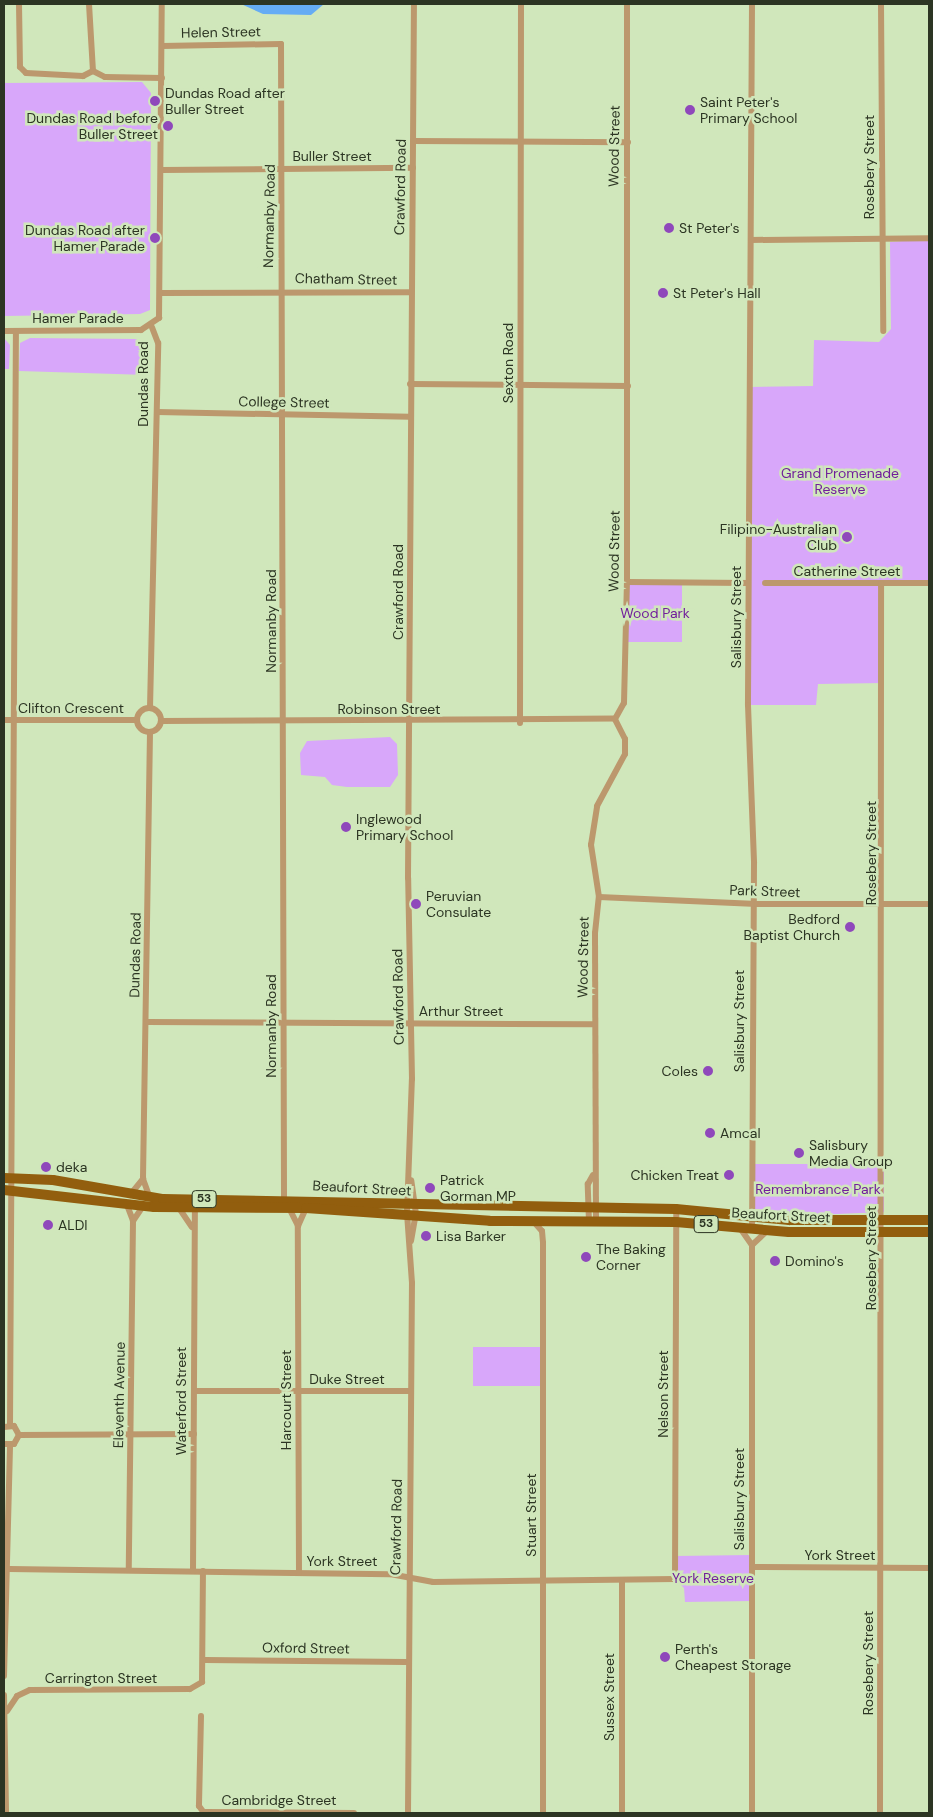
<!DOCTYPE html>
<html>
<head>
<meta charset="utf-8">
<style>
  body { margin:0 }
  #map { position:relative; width:933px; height:1817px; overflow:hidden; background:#d0e7bb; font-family:"DM Sans",sans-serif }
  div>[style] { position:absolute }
  .green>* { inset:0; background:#d8a7fa }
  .water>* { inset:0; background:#65acf4 }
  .street>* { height:6px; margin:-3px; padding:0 3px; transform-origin:3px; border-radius:3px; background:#bc986d }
  .street>.ring { margin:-3px; padding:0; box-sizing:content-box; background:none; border:6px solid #bc986d; border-radius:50% }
  .primary>* { height:10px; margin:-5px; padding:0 5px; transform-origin:5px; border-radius:5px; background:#925e0e }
  .dots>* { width:14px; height:14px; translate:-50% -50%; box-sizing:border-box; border:2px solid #d0e7bb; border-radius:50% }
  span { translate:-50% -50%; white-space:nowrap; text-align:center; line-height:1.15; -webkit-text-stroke:5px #d0e7bb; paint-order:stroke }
  .shield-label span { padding:1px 4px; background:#d0e7bb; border:1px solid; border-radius:4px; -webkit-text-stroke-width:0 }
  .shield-label { font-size:12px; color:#2c3523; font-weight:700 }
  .street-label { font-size:14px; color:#2c3523 }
  .poi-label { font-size:14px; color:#2c3523 }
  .left { translate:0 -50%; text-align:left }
  .right { translate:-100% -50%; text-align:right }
  .park-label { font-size:14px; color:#711e9b }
  .frame { position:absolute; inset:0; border:5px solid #2c3523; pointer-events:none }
</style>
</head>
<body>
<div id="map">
  <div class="green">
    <i style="clip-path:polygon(142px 82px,151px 93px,150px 310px,140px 314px,4px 316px,4px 83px)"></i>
    <i style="clip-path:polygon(929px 239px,929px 583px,881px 584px,883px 683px,818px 684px,816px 705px,748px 705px,750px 387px,813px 386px,814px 340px,879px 342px,891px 329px,890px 242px)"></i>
    <i style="clip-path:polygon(4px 338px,10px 345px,9px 369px,4px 369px)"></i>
    <i style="clip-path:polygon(30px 338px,136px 339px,148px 348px,148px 375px,19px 371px,20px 343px)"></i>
    <i style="clip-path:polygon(627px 582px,682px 583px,682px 642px,628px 642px)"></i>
    <i style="clip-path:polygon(390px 737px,397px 744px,398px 775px,390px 787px,347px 787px,332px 785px,325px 777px,301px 775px,300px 753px,307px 741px)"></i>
    <i style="clip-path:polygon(752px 1164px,884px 1164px,884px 1212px,814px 1215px,753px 1209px)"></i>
    <i style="clip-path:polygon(473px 1347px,543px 1347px,543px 1386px,473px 1386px)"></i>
    <i style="clip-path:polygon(751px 1555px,751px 1601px,685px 1602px,684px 1588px,675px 1579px,675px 1556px)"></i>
  </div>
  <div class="water">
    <i style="clip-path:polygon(241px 4px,324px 4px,311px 15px,263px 14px)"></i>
  </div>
  <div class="street">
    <i style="left:19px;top:4px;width:63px;rotate:89.1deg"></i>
    <i style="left:20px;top:67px;width:8px;rotate:45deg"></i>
    <i style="left:26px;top:73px;width:57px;rotate:3deg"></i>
    <i style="left:83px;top:76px;width:11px;rotate:-27deg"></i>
    <i style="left:89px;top:4px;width:67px;rotate:86.6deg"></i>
    <i style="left:93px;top:71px;width:13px;rotate:27deg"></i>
    <i style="left:105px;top:77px;width:57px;rotate:1deg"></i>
    <i style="left:752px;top:4px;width:701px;rotate:90.33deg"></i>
    <i style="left:748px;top:705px;width:158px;rotate:87.8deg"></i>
    <i style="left:754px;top:863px;width:366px;rotate:90.3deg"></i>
    <i style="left:881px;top:4px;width:327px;rotate:89.6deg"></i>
    <i style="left:162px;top:46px;width:119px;rotate:-1deg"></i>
    <i style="left:281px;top:44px;width:1155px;rotate:89.85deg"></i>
    <i style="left:413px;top:141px;width:215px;rotate:0.3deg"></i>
    <i style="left:162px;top:170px;width:251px;rotate:-0.5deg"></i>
    <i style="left:751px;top:240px;width:178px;rotate:-0.6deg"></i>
    <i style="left:161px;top:293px;width:250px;rotate:-0.2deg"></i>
    <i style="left:4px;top:331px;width:137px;rotate:-0.4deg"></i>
    <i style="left:141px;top:330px;width:22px;rotate:-34deg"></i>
    <i style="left:159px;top:318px;width:314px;rotate:-89.5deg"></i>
    <i style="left:410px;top:384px;width:218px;rotate:0.5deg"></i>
    <i style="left:157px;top:412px;width:253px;rotate:1.1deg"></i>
    <i style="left:627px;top:582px;width:121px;rotate:0.5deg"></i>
    <i style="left:765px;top:583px;width:164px"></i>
    <i style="left:150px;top:708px;width:365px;rotate:-88.7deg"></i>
    <i style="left:158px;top:343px;width:17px;rotate:-111deg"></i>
    <i class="ring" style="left:137px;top:708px;width:18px;height:18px"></i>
    <i style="left:615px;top:719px;width:18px;rotate:-61deg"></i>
    <i style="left:624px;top:703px;width:121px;rotate:-88.6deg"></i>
    <i style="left:627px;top:582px;width:578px;rotate:-90deg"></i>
    <i style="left:4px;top:720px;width:133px"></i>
    <i style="left:161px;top:721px;width:454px;rotate:-0.3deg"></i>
    <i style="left:520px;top:723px;width:719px;rotate:-89.92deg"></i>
    <i style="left:150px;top:732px;width:447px;rotate:90.9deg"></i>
    <i style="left:143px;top:1179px;width:20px;rotate:70deg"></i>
    <i style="left:599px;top:897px;width:158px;rotate:2.5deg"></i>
    <i style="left:757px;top:904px;width:172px"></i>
    <i style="left:147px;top:1022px;width:448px;rotate:0.3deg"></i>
    <i style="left:130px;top:1195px;width:21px;rotate:-51deg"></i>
    <i style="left:127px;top:1205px;width:17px;rotate:69deg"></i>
    <i style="left:133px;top:1221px;width:347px;rotate:90.7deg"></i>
    <i style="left:179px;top:1208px;width:23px;rotate:56deg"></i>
    <i style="left:289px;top:1208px;width:20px;rotate:63deg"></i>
    <i style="left:133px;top:1221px;width:18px;rotate:-56deg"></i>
    <i style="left:533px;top:1221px;width:13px;rotate:48deg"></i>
    <i style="left:542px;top:1231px;width:12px;rotate:85deg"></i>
    <i style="left:543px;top:1243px;width:570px;rotate:90deg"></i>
    <i style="left:589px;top:1222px;width:38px;rotate:-92deg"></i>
    <i style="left:588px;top:1184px;width:10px;rotate:-61deg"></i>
    <i style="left:596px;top:1222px;width:289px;rotate:-90.2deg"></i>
    <i style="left:595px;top:933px;width:36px;rotate:-84deg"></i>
    <i style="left:599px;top:897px;width:53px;rotate:-98.7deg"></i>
    <i style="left:591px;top:845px;width:39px;rotate:-81deg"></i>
    <i style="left:597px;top:806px;width:59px;rotate:-61.7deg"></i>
    <i style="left:625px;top:754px;width:15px;rotate:-90deg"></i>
    <i style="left:625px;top:739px;width:22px;rotate:-117deg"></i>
    <i style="left:740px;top:1228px;width:21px;rotate:55deg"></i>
    <i style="left:752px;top:1245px;width:568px;rotate:90deg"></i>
    <i style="left:411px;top:1241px;width:27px;rotate:-80deg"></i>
    <i style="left:416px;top:1214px;width:34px;rotate:-98deg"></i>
    <i style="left:752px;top:1245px;width:21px;rotate:-43deg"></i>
    <i style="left:194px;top:1391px;width:216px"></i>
    <i style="left:10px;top:1425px;width:1094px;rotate:-89.69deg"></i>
    <i style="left:4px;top:1427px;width:10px;rotate:-6deg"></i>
    <i style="left:14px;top:1426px;width:10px;rotate:61deg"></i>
    <i style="left:19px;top:1435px;width:10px;rotate:119deg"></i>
    <i style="left:14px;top:1444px;width:10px;rotate:180deg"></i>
    <i style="left:19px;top:1435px;width:175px;rotate:-0.3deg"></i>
    <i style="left:752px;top:1567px;width:177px;rotate:0.3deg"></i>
    <i style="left:9px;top:1569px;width:381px;rotate:0.8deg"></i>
    <i style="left:390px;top:1574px;width:44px;rotate:10.5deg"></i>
    <i style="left:433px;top:1582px;width:242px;rotate:-0.7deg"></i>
    <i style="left:675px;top:1579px;width:370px;rotate:-89.8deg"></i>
    <i style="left:193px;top:1571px;width:366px;rotate:-89.7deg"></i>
    <i style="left:299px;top:1573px;width:347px;rotate:-90.2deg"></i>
    <i style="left:298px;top:1226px;width:20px;rotate:-66deg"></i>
    <i style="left:205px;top:1660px;width:201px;rotate:0.6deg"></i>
    <i style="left:4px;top:1676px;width:230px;rotate:-88.5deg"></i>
    <i style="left:4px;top:1695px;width:118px;rotate:89deg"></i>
    <i style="left:7px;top:1711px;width:18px;rotate:-56deg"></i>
    <i style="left:17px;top:1696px;width:14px;rotate:-25deg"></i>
    <i style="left:30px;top:1690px;width:160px;rotate:-0.4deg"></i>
    <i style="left:190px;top:1689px;width:14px;rotate:-30deg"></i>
    <i style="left:202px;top:1682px;width:111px;rotate:-89.5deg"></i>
    <i style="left:201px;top:1716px;width:90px;rotate:91.3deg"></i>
    <i style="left:199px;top:1806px;width:9px;rotate:54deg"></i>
    <i style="left:205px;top:1812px;width:149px;rotate:0.4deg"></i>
    <i style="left:408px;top:1813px;width:530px;rotate:-89.57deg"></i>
    <i style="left:412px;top:1283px;width:70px;rotate:-94.1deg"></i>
    <i style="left:407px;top:1213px;width:134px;rotate:-87.9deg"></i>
    <i style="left:412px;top:1079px;width:201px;rotate:-91.1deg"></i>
    <i style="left:408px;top:878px;width:874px;rotate:-89.61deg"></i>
    <i style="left:622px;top:1813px;width:232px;rotate:-90deg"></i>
    <i style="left:880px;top:1813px;width:1229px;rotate:-89.95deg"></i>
  </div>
  <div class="primary">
    <i style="left:4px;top:1178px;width:49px;rotate:2.3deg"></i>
    <i style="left:53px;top:1180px;width:112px;rotate:9.8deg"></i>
    <i style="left:163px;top:1199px;width:513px;rotate:1.12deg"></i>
    <i style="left:676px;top:1209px;width:114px;rotate:5.6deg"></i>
    <i style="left:789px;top:1220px;width:140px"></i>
    <i style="left:4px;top:1190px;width:151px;rotate:6.5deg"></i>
    <i style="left:154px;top:1207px;width:152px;rotate:0.4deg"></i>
    <i style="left:306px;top:1208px;width:184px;rotate:4deg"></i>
    <i style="left:490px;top:1221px;width:186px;rotate:0.3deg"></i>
    <i style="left:676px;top:1222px;width:113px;rotate:5.1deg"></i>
    <i style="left:789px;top:1232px;width:140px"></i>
  </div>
  <div class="dots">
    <i style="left:155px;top:101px;background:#8f48bb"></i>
    <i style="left:690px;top:110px;background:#8f48bb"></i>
    <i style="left:168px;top:126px;background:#8f48bb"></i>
    <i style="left:669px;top:228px;background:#8f48bb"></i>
    <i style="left:155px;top:238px;background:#8f48bb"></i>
    <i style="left:663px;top:293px;background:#8f48bb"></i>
    <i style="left:847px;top:537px;background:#8f48bb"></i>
    <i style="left:346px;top:827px;background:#8f48bb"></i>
    <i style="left:416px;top:904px;background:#8f48bb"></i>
    <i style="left:850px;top:927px;background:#8f48bb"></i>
    <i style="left:708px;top:1071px;background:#8f48bb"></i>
    <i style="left:710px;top:1133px;background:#8f48bb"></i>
    <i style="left:799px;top:1153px;background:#8f48bb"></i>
    <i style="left:46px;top:1167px;background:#8f48bb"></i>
    <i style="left:729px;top:1175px;background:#8f48bb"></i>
    <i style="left:430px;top:1188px;background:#8f48bb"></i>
    <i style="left:48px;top:1225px;background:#8f48bb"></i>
    <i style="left:426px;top:1236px;background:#8f48bb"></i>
    <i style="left:586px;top:1257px;background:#8f48bb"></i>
    <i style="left:775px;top:1261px;background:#8f48bb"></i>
    <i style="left:665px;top:1657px;background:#8f48bb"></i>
  </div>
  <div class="shield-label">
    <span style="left:204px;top:1199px">53</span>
    <span style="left:706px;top:1224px">53</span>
  </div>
  <div class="street-label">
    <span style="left:221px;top:32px;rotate:-1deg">Helen Street</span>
    <span style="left:614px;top:146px;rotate:-89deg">Wood Street</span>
    <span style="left:332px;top:156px">Buller Street</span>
    <span style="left:869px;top:167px;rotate:-90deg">Rosebery Street</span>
    <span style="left:400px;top:187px;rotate:-89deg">Crawford Road</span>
    <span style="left:269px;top:216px;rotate:-89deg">Normanby Road</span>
    <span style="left:346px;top:279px;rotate:1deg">Chatham Street</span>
    <span style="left:78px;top:318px">Hamer Parade</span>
    <span style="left:508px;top:363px;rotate:-90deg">Sexton Road</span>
    <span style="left:143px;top:384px;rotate:-90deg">Dundas Road</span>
    <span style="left:284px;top:402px;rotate:1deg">College Street</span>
    <span style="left:614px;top:551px;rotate:-89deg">Wood Street</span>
    <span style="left:847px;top:571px">Catherine Street</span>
    <span style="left:398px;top:592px;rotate:-90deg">Crawford Road</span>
    <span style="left:736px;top:617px;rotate:-90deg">Salisbury Street</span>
    <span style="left:271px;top:621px;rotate:-90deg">Normanby Road</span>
    <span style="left:71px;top:708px">Clifton Crescent</span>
    <span style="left:389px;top:709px">Robinson Street</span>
    <span style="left:871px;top:853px;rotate:-90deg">Rosebery Street</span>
    <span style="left:765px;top:891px;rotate:2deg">Park Street</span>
    <span style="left:135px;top:955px;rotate:-89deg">Dundas Road</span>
    <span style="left:583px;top:957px;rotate:-89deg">Wood Street</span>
    <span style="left:398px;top:997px;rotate:-91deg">Crawford Road</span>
    <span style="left:461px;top:1011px">Arthur Street</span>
    <span style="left:739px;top:1021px;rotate:-90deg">Salisbury Street</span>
    <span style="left:271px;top:1026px;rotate:-90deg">Normanby Road</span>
    <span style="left:362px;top:1188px;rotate:3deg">Beaufort Street</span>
    <span style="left:781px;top:1215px;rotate:3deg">Beaufort Street</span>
    <span style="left:871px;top:1258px;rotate:-90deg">Rosebery Street</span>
    <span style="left:347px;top:1379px">Duke Street</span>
    <span style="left:663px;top:1394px;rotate:-90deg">Nelson Street</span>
    <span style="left:119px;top:1395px;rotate:-89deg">Eleventh Avenue</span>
    <span style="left:286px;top:1400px;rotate:-90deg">Harcourt Street</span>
    <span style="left:181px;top:1401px;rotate:-90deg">Waterford Street</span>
    <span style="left:739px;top:1499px;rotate:-90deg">Salisbury Street</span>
    <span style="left:531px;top:1515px;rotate:-90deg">Stuart Street</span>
    <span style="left:396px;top:1527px;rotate:-89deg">Crawford Road</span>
    <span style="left:840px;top:1555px">York Street</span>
    <span style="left:342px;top:1561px">York Street</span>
    <span style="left:306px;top:1648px;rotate:1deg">Oxford Street</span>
    <span style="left:868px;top:1663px;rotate:-90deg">Rosebery Street</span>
    <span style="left:101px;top:1678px">Carrington Street</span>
    <span style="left:609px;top:1697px;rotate:-90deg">Sussex Street</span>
    <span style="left:279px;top:1800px">Cambridge Street</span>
  </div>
  <div class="poi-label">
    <span class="left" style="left:165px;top:101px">Dundas Road after<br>Buller Street</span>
    <span class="left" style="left:700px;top:110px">Saint Peter's<br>Primary School</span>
    <span class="right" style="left:158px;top:126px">Dundas Road before<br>Buller Street</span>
    <span class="left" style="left:679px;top:228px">St Peter's</span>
    <span class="right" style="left:145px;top:238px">Dundas Road after<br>Hamer Parade</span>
    <span class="left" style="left:673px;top:293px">St Peter's Hall</span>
    <span class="right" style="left:837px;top:537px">Filipino-Australian<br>Club</span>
    <span class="left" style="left:356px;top:827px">Inglewood<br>Primary School</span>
    <span class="left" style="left:426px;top:904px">Peruvian<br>Consulate</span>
    <span class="right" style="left:840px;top:927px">Bedford<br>Baptist Church</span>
    <span class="right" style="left:698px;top:1071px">Coles</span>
    <span class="left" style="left:720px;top:1133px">Amcal</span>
    <span class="left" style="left:809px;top:1153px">Salisbury<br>Media Group</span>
    <span class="left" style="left:56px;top:1167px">deka</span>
    <span class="right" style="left:719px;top:1175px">Chicken Treat</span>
    <span class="left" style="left:440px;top:1188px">Patrick<br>Gorman MP</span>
    <span class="left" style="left:58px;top:1225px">ALDI</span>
    <span class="left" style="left:436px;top:1236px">Lisa Barker</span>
    <span class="left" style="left:596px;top:1257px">The Baking<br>Corner</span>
    <span class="left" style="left:785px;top:1261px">Domino's</span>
    <span class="left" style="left:675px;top:1657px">Perth's<br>Cheapest Storage</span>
  </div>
  <div class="park-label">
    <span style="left:840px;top:481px">Grand Promenade<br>Reserve</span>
    <span style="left:655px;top:613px">Wood Park</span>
    <span style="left:818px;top:1189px">Remembrance Park</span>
    <span style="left:713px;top:1578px">York Reserve</span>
  </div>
  <div class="frame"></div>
</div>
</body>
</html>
